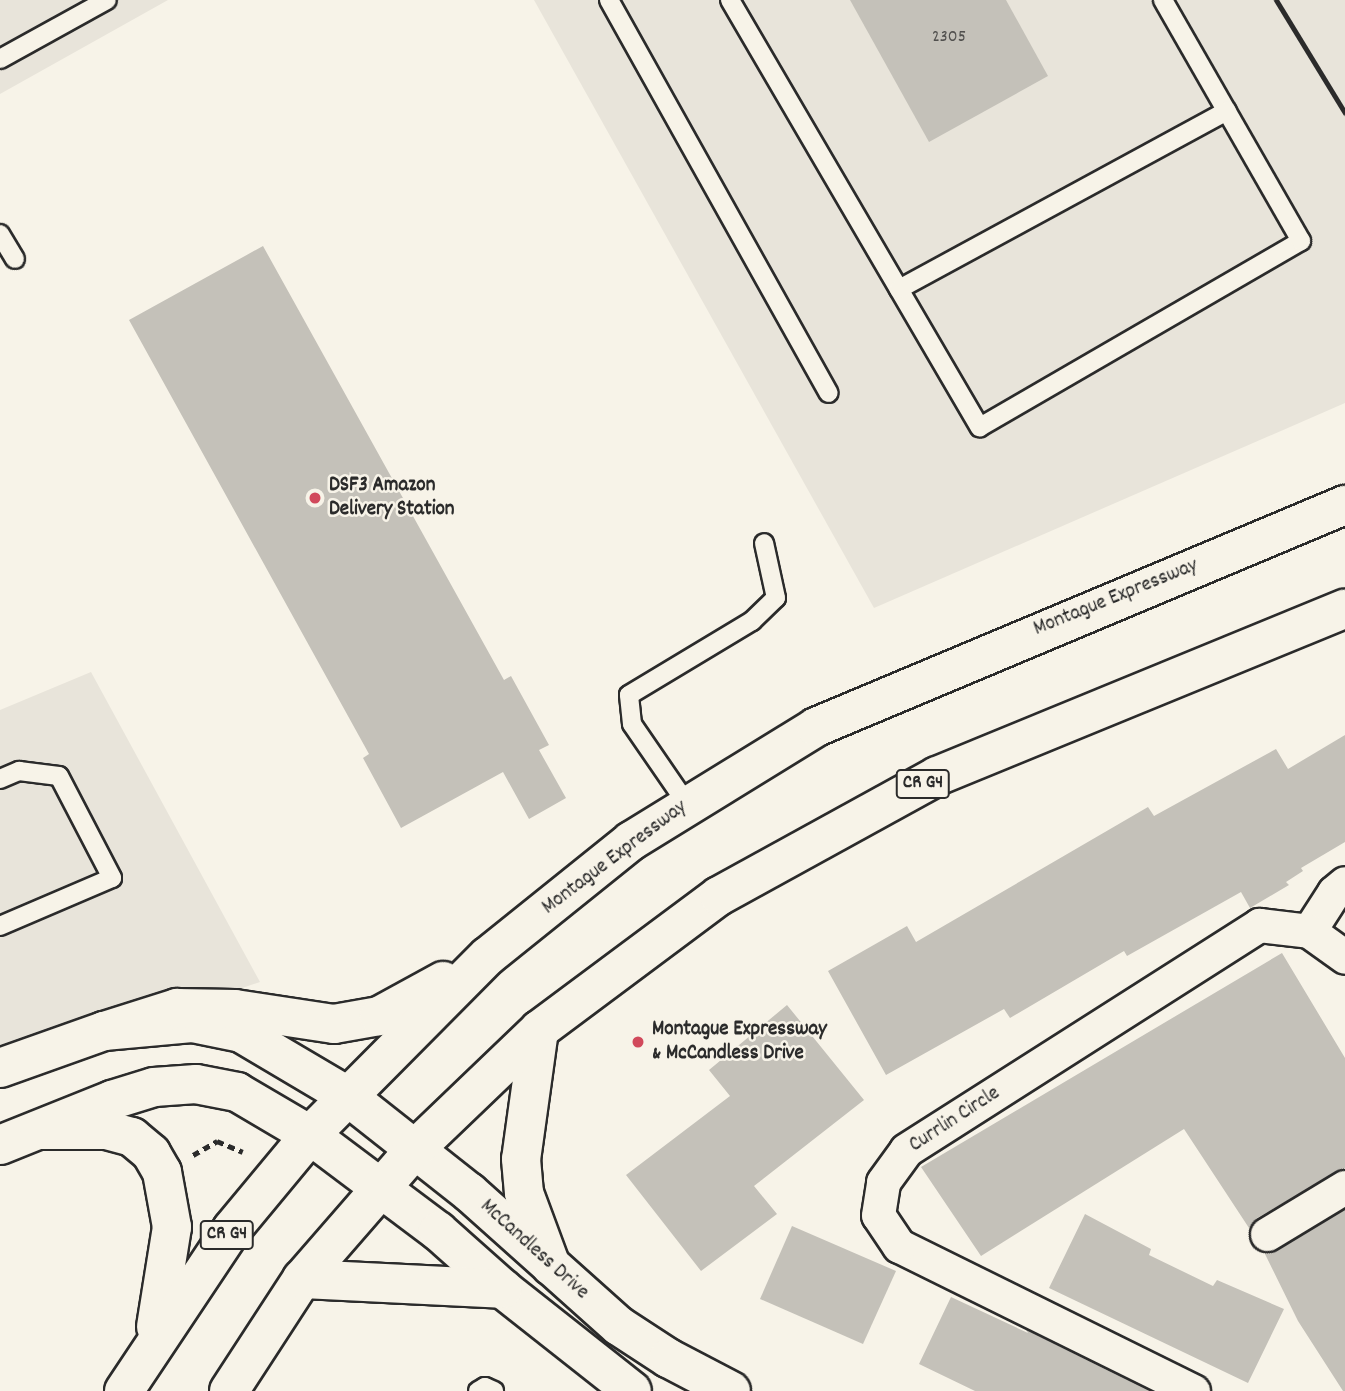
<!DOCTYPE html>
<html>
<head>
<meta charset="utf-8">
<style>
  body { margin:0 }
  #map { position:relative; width:1345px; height:1391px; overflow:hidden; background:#f7f3e8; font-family:Dekko,sans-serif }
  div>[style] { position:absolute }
  .built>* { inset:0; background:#e8e4da }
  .building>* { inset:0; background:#c4c1b9 }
  .path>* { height:4.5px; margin-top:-2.25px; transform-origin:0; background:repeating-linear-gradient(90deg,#2b2b2b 0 7px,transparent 0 12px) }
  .roads { filter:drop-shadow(2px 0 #2b2b2b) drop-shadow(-2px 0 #2b2b2b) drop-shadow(0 2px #2b2b2b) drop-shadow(0 -2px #2b2b2b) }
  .lane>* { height:18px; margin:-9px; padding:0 9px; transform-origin:9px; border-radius:9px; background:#f7f3e8 }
  .street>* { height:33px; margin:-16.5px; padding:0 16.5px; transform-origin:16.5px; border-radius:16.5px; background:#f7f3e8 }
  .secondary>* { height:38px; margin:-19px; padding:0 19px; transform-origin:19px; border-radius:19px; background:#f7f3e8 }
  .primary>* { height:38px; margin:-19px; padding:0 19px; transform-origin:19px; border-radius:19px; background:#f7f3e8 }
  .highway>* { height:38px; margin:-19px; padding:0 19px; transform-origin:19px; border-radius:19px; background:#f7f3e8 }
  .rail>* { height:5px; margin:-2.5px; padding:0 2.5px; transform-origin:2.5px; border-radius:2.5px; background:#2b2b2b }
  .dots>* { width:19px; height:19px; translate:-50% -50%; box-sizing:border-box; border:4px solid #f7f3e8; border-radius:50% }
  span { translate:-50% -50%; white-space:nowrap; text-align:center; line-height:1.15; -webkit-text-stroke:5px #f7f3e8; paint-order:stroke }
  .number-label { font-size:18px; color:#51504e }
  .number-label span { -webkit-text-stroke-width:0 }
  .shield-label span { padding:2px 5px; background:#f7f3e8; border:2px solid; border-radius:5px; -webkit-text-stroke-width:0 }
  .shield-label { font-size:19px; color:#2b2b2b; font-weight:700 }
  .poi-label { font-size:21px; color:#2b2b2b; font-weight:700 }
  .left { translate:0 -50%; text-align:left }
  .street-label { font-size:21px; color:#2b2b2b }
</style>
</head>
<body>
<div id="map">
  <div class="built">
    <i style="clip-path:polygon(0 0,168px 0,0 94px)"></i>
    <i style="clip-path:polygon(534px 0,1345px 0,1345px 403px,874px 608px)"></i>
    <i style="clip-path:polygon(91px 672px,260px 982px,0 1071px,0 710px)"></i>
  </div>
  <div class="building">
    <i style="clip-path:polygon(850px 0,1006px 0,1048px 76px,929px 142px)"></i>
    <i style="clip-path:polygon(263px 246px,504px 680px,511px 676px,549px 745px,539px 750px,566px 798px,529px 819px,503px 772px,401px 828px,363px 758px,369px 754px,129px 320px)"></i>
    <i style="clip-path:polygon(1345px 735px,1345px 842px,1301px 868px,1303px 871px,1286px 882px,1289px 885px,1250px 908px,1241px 892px,1127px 956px,1124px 951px,1010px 1018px,1004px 1009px,886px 1075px,828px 971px,907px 926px,916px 942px,1148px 807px,1154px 816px,1276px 749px,1288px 769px)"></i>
    <i style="clip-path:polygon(1282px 953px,1345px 1058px,1345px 1168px,1257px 1218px,1249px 1228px,1184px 1129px,981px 1256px,921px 1167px)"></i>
    <i style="clip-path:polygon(787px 1005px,864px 1100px,754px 1186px,777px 1214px,701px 1271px,626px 1175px,730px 1096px,709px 1070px)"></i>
    <i style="clip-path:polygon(1345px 1209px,1345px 1391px,1343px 1391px,1298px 1321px,1264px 1252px,1277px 1250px)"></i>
    <i style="clip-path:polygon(1085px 1214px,1151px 1249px,1149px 1255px,1213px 1286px,1217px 1280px,1284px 1309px,1248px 1383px,1049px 1288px)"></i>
    <i style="clip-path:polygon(792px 1226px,896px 1271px,863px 1344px,760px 1299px)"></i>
    <i style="clip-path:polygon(951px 1297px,1028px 1333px,1026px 1330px,1149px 1391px,975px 1391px,919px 1364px)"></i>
  </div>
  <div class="path">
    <i style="left:193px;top:1155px;width:28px;rotate:-30deg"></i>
    <i style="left:217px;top:1141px;width:28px;rotate:23deg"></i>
  </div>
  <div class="roads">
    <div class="lane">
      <i style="left:609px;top:0;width:450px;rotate:60.8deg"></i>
      <i style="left:730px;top:0;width:495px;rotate:59.7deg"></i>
      <i style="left:980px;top:427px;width:371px;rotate:-30.1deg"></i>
      <i style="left:1301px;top:241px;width:278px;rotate:-119.8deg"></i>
      <i style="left:0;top:59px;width:122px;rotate:-28.9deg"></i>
      <i style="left:0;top:234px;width:29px;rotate:59deg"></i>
      <i style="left:899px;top:289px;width:373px;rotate:-28.5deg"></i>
      <i style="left:0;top:779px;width:21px;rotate:-23deg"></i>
      <i style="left:19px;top:771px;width:40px;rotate:7.1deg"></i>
      <i style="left:59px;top:776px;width:115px;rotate:62.5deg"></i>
      <i style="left:112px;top:878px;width:122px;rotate:156.8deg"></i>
      <i style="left:687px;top:804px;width:97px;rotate:-124.5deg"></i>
      <i style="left:632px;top:724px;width:29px;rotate:-96deg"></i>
      <i style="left:629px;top:695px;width:144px;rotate:-31deg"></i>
      <i style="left:752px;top:621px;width:33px;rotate:-44deg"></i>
      <i style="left:776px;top:598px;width:56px;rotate:-102.3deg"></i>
      <i style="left:478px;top:1391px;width:8px;rotate:-30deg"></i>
      <i style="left:485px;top:1387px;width:10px;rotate:24deg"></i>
    </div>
    <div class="street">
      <i style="left:1309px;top:931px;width:46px;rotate:-57.3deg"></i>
      <i style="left:1334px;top:892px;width:14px;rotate:-39deg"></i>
      <i style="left:1267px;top:1234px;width:91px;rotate:-31.1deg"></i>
      <i style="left:1193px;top:1391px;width:328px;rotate:-153.7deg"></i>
      <i style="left:899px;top:1246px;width:37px;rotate:-124deg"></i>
      <i style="left:878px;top:1215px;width:33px;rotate:-81deg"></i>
      <i style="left:883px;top:1182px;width:39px;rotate:-54deg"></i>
      <i style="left:906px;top:1150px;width:419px;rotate:-32.5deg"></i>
      <i style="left:1259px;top:925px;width:50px;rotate:6.8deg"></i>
      <i style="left:1309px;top:931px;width:44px;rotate:35.8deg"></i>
    </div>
    <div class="secondary">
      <i style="left:346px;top:1095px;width:157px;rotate:38.3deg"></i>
      <i style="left:469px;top:1192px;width:201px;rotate:41.8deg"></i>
      <i style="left:619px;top:1326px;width:59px;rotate:33.1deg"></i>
      <i style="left:668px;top:1358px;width:71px;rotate:27.6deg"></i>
      <i style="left:310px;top:1135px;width:160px;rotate:36.9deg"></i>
      <i style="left:438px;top:1231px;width:87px;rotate:41.7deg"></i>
      <i style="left:503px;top:1289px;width:164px;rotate:38.3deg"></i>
    </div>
    <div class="primary">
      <i style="left:0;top:1068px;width:110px;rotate:-19.6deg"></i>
      <i style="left:104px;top:1031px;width:88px;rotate:-5.2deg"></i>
      <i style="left:192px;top:1023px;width:50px;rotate:11.5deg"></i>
      <i style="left:241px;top:1033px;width:122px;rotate:30.6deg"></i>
      <i style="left:0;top:1145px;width:121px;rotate:-21.9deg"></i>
      <i style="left:112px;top:1100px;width:44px;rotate:-17.2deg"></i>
      <i style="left:154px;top:1087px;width:42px;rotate:-4.1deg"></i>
      <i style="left:196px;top:1084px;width:42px;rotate:11deg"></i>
      <i style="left:237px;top:1092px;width:85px;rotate:30.5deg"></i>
    </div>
    <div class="highway">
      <i style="left:539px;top:1030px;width:130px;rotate:97.9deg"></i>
      <i style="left:521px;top:1159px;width:34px;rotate:85deg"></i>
      <i style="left:524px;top:1193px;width:78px;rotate:69.7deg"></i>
      <i style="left:104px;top:1031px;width:77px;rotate:-17.5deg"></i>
      <i style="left:177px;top:1008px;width:58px;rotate:1deg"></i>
      <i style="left:235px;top:1009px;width:100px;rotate:8.6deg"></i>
      <i style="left:334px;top:1024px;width:46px;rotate:-10.1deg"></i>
      <i style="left:379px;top:1016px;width:73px;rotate:-28.7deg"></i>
      <i style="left:39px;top:1130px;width:67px"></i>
      <i style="left:106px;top:1130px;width:27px;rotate:15deg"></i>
      <i style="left:132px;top:1137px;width:25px;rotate:40deg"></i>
      <i style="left:151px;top:1153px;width:22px;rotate:60deg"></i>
      <i style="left:162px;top:1172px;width:56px;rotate:79.7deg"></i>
      <i style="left:172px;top:1227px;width:101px;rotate:99.1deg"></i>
      <i style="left:302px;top:1279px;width:201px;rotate:2.8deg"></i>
      <i style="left:124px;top:1391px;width:195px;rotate:-56.3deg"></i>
      <i style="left:232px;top:1229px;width:122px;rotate:-50.3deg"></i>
      <i style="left:310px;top:1135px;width:252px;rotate:-45.2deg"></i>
      <i style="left:488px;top:956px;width:184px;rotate:-38.8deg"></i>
      <i style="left:631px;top:841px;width:217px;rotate:-31.6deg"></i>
      <i style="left:816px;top:727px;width:574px;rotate:-22.77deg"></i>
      <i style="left:229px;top:1391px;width:134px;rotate:-56.9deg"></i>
      <i style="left:302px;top:1279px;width:172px;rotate:-49deg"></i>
      <i style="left:415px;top:1149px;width:172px;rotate:-43.8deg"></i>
      <i style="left:539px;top:1030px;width:224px;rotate:-36.7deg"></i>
      <i style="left:719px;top:896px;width:249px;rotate:-28.8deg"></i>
      <i style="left:937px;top:776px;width:441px;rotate:-22.3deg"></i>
    </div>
  </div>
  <div class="rail">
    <i style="left:1276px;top:0;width:132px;rotate:58.6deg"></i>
  </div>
  <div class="dots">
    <i style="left:315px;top:498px;background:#d1495b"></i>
    <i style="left:638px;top:1042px;background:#d1495b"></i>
  </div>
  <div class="number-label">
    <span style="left:949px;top:38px">2305</span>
  </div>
  <div class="shield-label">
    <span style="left:923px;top:784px">CR G4</span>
    <span style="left:227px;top:1235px">CR G4</span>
  </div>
  <div class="poi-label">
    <span class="left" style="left:329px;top:498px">DSF3 Amazon<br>Delivery Station</span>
    <span class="left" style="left:652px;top:1042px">Montague Expressway<br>&amp; McCandless Drive</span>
  </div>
  <div class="street-label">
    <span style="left:1116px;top:598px;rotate:-22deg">Montague Expressway</span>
    <span style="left:615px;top:858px;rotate:-37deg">Montague Expressway</span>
    <span style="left:955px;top:1120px;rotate:-33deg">Currlin Circle</span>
    <span style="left:534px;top:1250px;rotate:42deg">McCandless Drive</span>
  </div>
</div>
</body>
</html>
